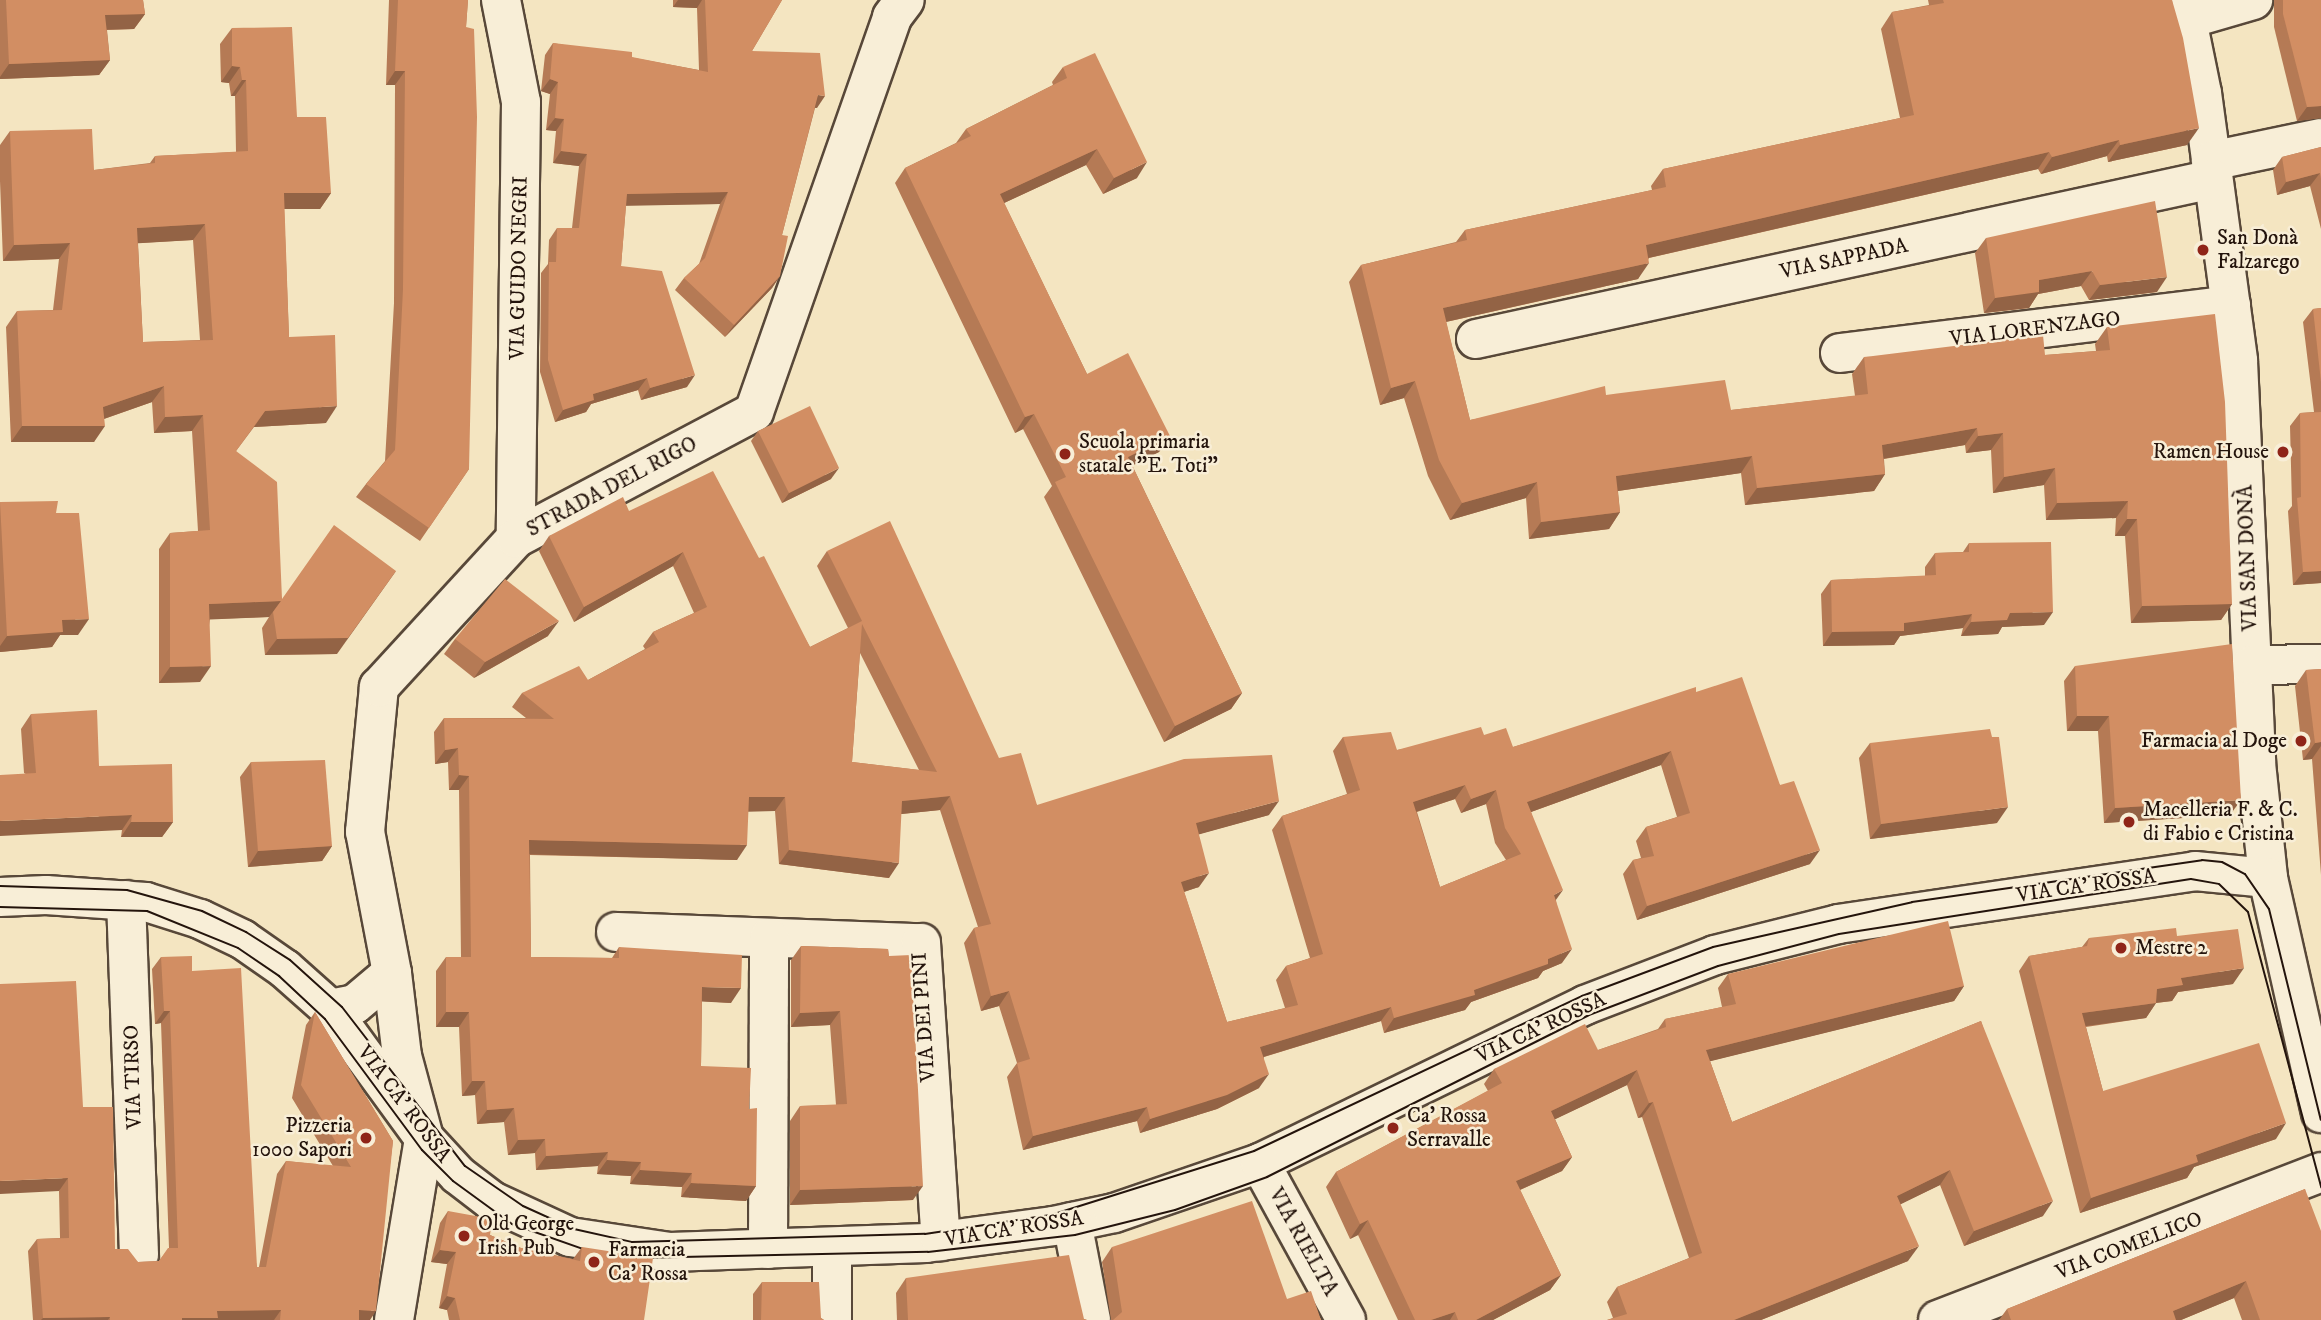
<!DOCTYPE html>
<html>
<head>
<meta charset="utf-8">
<style>
  body { margin:0 }
  #map { position:relative; width:2321px; height:1320px; overflow:hidden; background:#f4e5c1; font-family:"IM FELL DW Pica",serif }
  div>[style] { position:absolute }
  .roads { filter:drop-shadow(2px 0 #584839) drop-shadow(-2px 0 #584839) drop-shadow(0 2px #584839) drop-shadow(0 -2px #584839) }
  .minor>* { height:38px; margin:-19px; padding:0 19px; transform-origin:19px; border-radius:19px; background:#f8eed7 }
  .tram>* { height:2px; margin:-1px; padding:0 1px; transform-origin:1px; border-radius:1px; background:#24140c }
  .wall>* { inset:0; background:#b57a55 }
  .shaded-wall>* { inset:0; background:#936345 }
  .building>* { inset:0; background:#d28e63 }
  .dots>* { width:19px; height:19px; translate:-50% -50%; box-sizing:border-box; border:4px solid #f8eed7; border-radius:50% }
  span { translate:-50% -50%; white-space:nowrap; text-align:center; line-height:1.15; -webkit-text-stroke:5px #f8eed7; paint-order:stroke }
  .poi-label { font-size:21px; color:#24140c }
  .left { translate:0 -50%; text-align:left }
  .right { translate:-100% -50%; text-align:right }
  .street-label { font-size:21px; color:#24140c }
</style>
</head>
<body>
<div id="map">
  <div class="roads">
    <div class="minor">
      <i style="left:501px;top:0;width:104px;rotate:78.9deg"></i>
      <i style="left:521px;top:102px;width:436px;rotate:90.7deg"></i>
      <i style="left:2183px;top:0;width:95px;rotate:78.5deg"></i>
      <i style="left:2202px;top:93px;width:270px;rotate:82.3deg"></i>
      <i style="left:2238px;top:361px;width:402px;rotate:87.4deg"></i>
      <i style="left:2256px;top:763px;width:116px;rotate:84deg"></i>
      <i style="left:2268px;top:878px;width:241px;rotate:77.3deg"></i>
      <i style="left:2188px;top:19px;width:68px;rotate:-16.3deg"></i>
      <i style="left:2211px;top:161px;width:112px;rotate:-11.8deg"></i>
      <i style="left:1476px;top:339px;width:754px;rotate:-12.25deg"></i>
      <i style="left:1840px;top:353px;width:394px;rotate:-7deg"></i>
      <i style="left:2252px;top:665px;width:69px;rotate:-0.8deg"></i>
      <i style="left:0;top:897px;width:46px;rotate:-2.5deg"></i>
      <i style="left:46px;top:895px;width:100px;rotate:4deg"></i>
      <i style="left:146px;top:902px;width:57px;rotate:17.5deg"></i>
      <i style="left:200px;top:919px;width:47px;rotate:25.5deg"></i>
      <i style="left:242px;top:939px;width:52px;rotate:34.9deg"></i>
      <i style="left:285px;top:969px;width:60px;rotate:41.6deg"></i>
      <i style="left:330px;top:1009px;width:160px;rotate:53.9deg"></i>
      <i style="left:424px;top:1138px;width:50px;rotate:47.4deg"></i>
      <i style="left:458px;top:1175px;width:43px;rotate:37.4deg"></i>
      <i style="left:492px;top:1201px;width:86px;rotate:24.8deg"></i>
      <i style="left:570px;top:1237px;width:101px;rotate:8.5deg"></i>
      <i style="left:670px;top:1252px;width:256px;rotate:-2deg"></i>
      <i style="left:926px;top:1243px;width:128px;rotate:-7.6deg"></i>
      <i style="left:1053px;top:1226px;width:62px;rotate:-12deg"></i>
      <i style="left:1114px;top:1213px;width:154px;rotate:-18.9deg"></i>
      <i style="left:1260px;top:1163px;width:361px;rotate:-25.9deg"></i>
      <i style="left:1585px;top:1005px;width:139px;rotate:-21deg"></i>
      <i style="left:1715px;top:955px;width:127px;rotate:-14.1deg"></i>
      <i style="left:1838px;top:924px;width:361px;rotate:-8.4deg"></i>
      <i style="left:2195px;top:871px;width:73px;rotate:5.5deg"></i>
      <i style="left:126px;top:900px;width:355px;rotate:87.9deg"></i>
      <i style="left:616px;top:932px;width:305px;rotate:2.1deg"></i>
      <i style="left:921px;top:943px;width:299px;rotate:86.2deg"></i>
      <i style="left:330px;top:1009px;width:25px;rotate:-11deg"></i>
      <i style="left:355px;top:1004px;width:48px;rotate:-40deg"></i>
      <i style="left:1260px;top:1163px;width:179px;rotate:61.3deg"></i>
      <i style="left:1072px;top:1222px;width:100px;rotate:79deg"></i>
      <i style="left:832px;top:1248px;width:72px;rotate:90deg"></i>
      <i style="left:768px;top:1249px;width:311px;rotate:-89.8deg"></i>
      <i style="left:394px;top:1320px;width:184px;rotate:-80.6deg"></i>
      <i style="left:424px;top:1138px;width:85px;rotate:-105deg"></i>
      <i style="left:402px;top:1056px;width:84px;rotate:-96.9deg"></i>
      <i style="left:392px;top:973px;width:144px;rotate:-100.8deg"></i>
      <i style="left:365px;top:832px;width:146px;rotate:-84.5deg"></i>
      <i style="left:379px;top:687px;width:202px;rotate:-47.4deg"></i>
      <i style="left:516px;top:538px;width:269px;rotate:-27.9deg"></i>
      <i style="left:754px;top:412px;width:418px;rotate:-70.7deg"></i>
      <i style="left:892px;top:17px;width:21px;rotate:-53deg"></i>
      <i style="left:1938px;top:1320px;width:411px;rotate:-21.1deg"></i>
    </div>
  </div>
  <div class="tram">
    <i style="left:0;top:886px;width:127px;rotate:1.8deg"></i>
    <i style="left:127px;top:890px;width:78px;rotate:15.6deg"></i>
    <i style="left:202px;top:911px;width:49px;rotate:25.5deg"></i>
    <i style="left:246px;top:932px;width:52px;rotate:32.5deg"></i>
    <i style="left:290px;top:960px;width:70px;rotate:42.1deg"></i>
    <i style="left:342px;top:1007px;width:201px;rotate:52.3deg"></i>
    <i style="left:465px;top:1166px;width:70px;rotate:34.6deg"></i>
    <i style="left:523px;top:1206px;width:56px;rotate:24.3deg"></i>
    <i style="left:574px;top:1229px;width:59px;rotate:12.6deg"></i>
    <i style="left:632px;top:1242px;width:293px;rotate:-1.6deg"></i>
    <i style="left:925px;top:1234px;width:127px;rotate:-8.6deg"></i>
    <i style="left:1051px;top:1215px;width:213px;rotate:-17.5deg"></i>
    <i style="left:1254px;top:1151px;width:363px;rotate:-25.3deg"></i>
    <i style="left:1582px;top:996px;width:140px;rotate:-20.5deg"></i>
    <i style="left:1713px;top:947px;width:204px;rotate:-12.7deg"></i>
    <i style="left:1912px;top:902px;width:293px;rotate:-8.2deg"></i>
    <i style="left:2202px;top:860px;width:20px;rotate:6deg"></i>
    <i style="left:2222px;top:862px;width:26px;rotate:28deg"></i>
    <i style="left:2245px;top:874px;width:42px;rotate:55.6deg"></i>
    <i style="left:2269px;top:909px;width:217px;rotate:76.2deg"></i>
    <i style="left:0;top:907px;width:147px;rotate:1.6deg"></i>
    <i style="left:147px;top:911px;width:98px;rotate:22.1deg"></i>
    <i style="left:238px;top:948px;width:50px;rotate:34.3deg"></i>
    <i style="left:279px;top:976px;width:63px;rotate:43.1deg"></i>
    <i style="left:325px;top:1019px;width:163px;rotate:53.5deg"></i>
    <i style="left:422px;top:1150px;width:44px;rotate:45deg"></i>
    <i style="left:453px;top:1181px;width:73px;rotate:36.1deg"></i>
    <i style="left:512px;top:1224px;width:93px;rotate:19.4deg"></i>
    <i style="left:634px;top:1258px;width:294px;rotate:-1.2deg"></i>
    <i style="left:928px;top:1252px;width:148px;rotate:-6.6deg"></i>
    <i style="left:1075px;top:1235px;width:103px;rotate:-14deg"></i>
    <i style="left:1175px;top:1210px;width:98px;rotate:-19.7deg"></i>
    <i style="left:1267px;top:1177px;width:360px;rotate:-26.7deg"></i>
    <i style="left:1589px;top:1015px;width:138px;rotate:-20.8deg"></i>
    <i style="left:1718px;top:966px;width:125px;rotate:-14.8deg"></i>
    <i style="left:1839px;top:934px;width:356px;rotate:-8.9deg"></i>
    <i style="left:2191px;top:879px;width:28px;rotate:10deg"></i>
    <i style="left:2219px;top:884px;width:40px;rotate:44deg"></i>
    <i style="left:2248px;top:912px;width:285px;rotate:75.1deg"></i>
  </div>
  <div class="wall">
    <i style="clip-path:polygon(0 0,143px 0,145px 14px,134px 29px,107px 30px,110px 60px,99px 75px,0 79px)"></i>
    <i style="clip-path:polygon(389px 0,468px 0,466px 27px,469px 469px,420px 541px,356px 497px,366px 484px,385px 461px,394px 303px,395px 85px,386px 85px)"></i>
    <i style="clip-path:polygon(673px 0,782px 0,752px 51px,817px 108px,815px 108px,782px 235px,780px 276px,772px 288px,725px 337px,675px 290px,684px 278px,699px 264px,720px 204px,626px 205px,621px 266px,687px 387px,641px 400px,638px 390px,591px 404px,586px 412px,555px 422px,540px 372px,541px 273px,548px 264px,549px 240px,557px 228px,572px 228px,579px 166px,553px 163px,556px 131px,546px 130px,550px 94px,541px 91px,545px 55px,553px 43px,699px 70px,697px 8px,673px 7px)"></i>
    <i style="clip-path:polygon(1928px 0,2172px 0,2187px 145px,2108px 162px,2107px 156px,2041px 174px,2038px 169px,1649px 258px,1638px 279px,1446px 322px,1470px 420px,1606px 395px,1731px 410px,1855px 396px,1852px 374px,1864px 357px,2045px 355px,2096px 351px,2095px 344px,2107px 327px,2232px 604px,2221px 620px,2131px 623px,2125px 536px,2115px 536px,2116px 518px,2046px 520px,2044px 485px,1993px 493px,1991px 450px,1966px 453px,1965px 445px,1884px 459px,1885px 474px,1874px 491px,1745px 505px,1741px 473px,1618px 491px,1620px 512px,1609px 529px,1529px 539px,1526px 498px,1450px 520px,1428px 476px,1404px 398px,1380px 405px,1349px 282px,1361px 265px,1456px 242px,1465px 230px,1652px 190px,1651px 186px,1663px 169px,1900px 118px,1881px 29px,1892px 12px,1929px 5px)"></i>
    <i style="clip-path:polygon(2274px 0,2321px 0,2321px 118px,2297px 121px,2274px 27px)"></i>
    <i style="clip-path:polygon(evenodd,232px 28px,297px 117px,331px 193px,320px 209px,284px 209px,289px 337px,326px 423px,254px 427px,236px 451px,282px 599px,337px 654px,265px 655px,262px 628px,269px 617px,210px 619px,200px 682px,159px 683px,159px 549px,170px 533px,198px 531px,192px 431px,154px 433px,152px 402px,104px 419px,94px 442px,11px 442px,6px 327px,17px 311px,53px 310px,59px 259px,3px 261px,0 181px,0 145px,10px 131px,94px 170px,150px 163px,155px 156px,236px 152px,235px 96px,231px 96px,229px 83px,221px 82px,220px 44px,232px 28px,193px 240px,200px 340px,143px 342px,138px 243px,193px 240px)"></i>
    <i style="clip-path:polygon(1063px 67px,1137px 178px,1103px 194px,1086px 165px,1004px 203px,1087px 374px,1170px 436px,1159px 452px,1132px 465px,1242px 693px,1231px 709px,1164px 742px,1044px 497px,1052px 486px,1023px 429px,1015px 433px,895px 183px,905px 168px,956px 143px,966px 129px,1053px 85px,1052px 82px)"></i>
    <i style="clip-path:polygon(2321px 147px,2321px 229px,2310px 186px,2277px 195px,2273px 170px,2282px 157px)"></i>
    <i style="clip-path:polygon(1986px 238px,2157px 292px,2089px 300px,2081px 286px,2038px 294px,2029px 308px,1984px 313px,1975px 253px)"></i>
    <i style="clip-path:polygon(2321px 308px,2321px 583px,2293px 585px,2288px 511px,2292px 506px,2290px 426px,2300px 413px,2314px 412px,2303px 322px,2313px 309px)"></i>
    <i style="clip-path:polygon(758px 431px,831px 479px,782px 503px,751px 441px)"></i>
    <i style="clip-path:polygon(0 502px,56px 513px,78px 635px,60px 635px,52px 647px,0 652px)"></i>
    <i style="clip-path:polygon(evenodd,629px 511px,759px 558px,810px 647px,848px 628px,817px 566px,827px 551px,1037px 805px,1269px 815px,1199px 834px,1199px 887px,1184px 892px,1227px 1022px,1285px 1008px,1276px 980px,1286px 966px,1310px 958px,1272px 830px,1282px 816px,1347px 794px,1333px 751px,1343px 737px,1397px 750px,1484px 735px,1513px 747px,1696px 692px,1780px 785px,1810px 864px,1637px 920px,1623px 874px,1633px 860px,1641px 858px,1636px 841px,1646px 827px,1677px 817px,1661px 765px,1531px 812px,1556px 900px,1562px 963px,1543px 971px,1538px 978px,1471px 1002px,1465px 1010px,1384px 1033px,1381px 1021px,1264px 1057px,1259px 1088px,1217px 1109px,1140px 1133px,1137px 1121px,1023px 1150px,1007px 1077px,1017px 1063px,999px 1006px,981px 1011px,964px 943px,974px 928px,978px 927px,940px 810px,901px 814px,889px 878px,779px 864px,775px 811px,748px 811px,737px 860px,530px 855px,531px 957px,612px 958px,619px 947px,731px 1003px,702px 1001px,701px 1066px,749px 1109px,756px 1186px,746px 1201px,681px 1197px,682px 1187px,630px 1184px,631px 1176px,597px 1174px,598px 1166px,536px 1170px,535px 1153px,508px 1155px,504px 1122px,477px 1124px,475px 1095px,462px 1096px,459px 1027px,436px 1027px,436px 971px,446px 957px,461px 957px,459px 790px,449px 790px,448px 762px,435px 764px,434px 732px,444px 718px,526px 718px,512px 707px,522px 693px,588px 680px,645px 649px,643px 646px,653px 632px,694px 613px,673px 566px,574px 622px,539px 551px,549px 536px,629px 511px,860px 653px,919px 770px,852px 762px,860px 653px,629px 511px,1455px 799px,1461px 813px,1486px 804px,1495px 843px,1506px 860px,1440px 887px,1417px 812px,1455px 799px)"></i>
    <i style="clip-path:polygon(1969px 543px,2044px 625px,2002px 627px,1998px 634px,1961px 636px,1963px 628px,1900px 636px,1894px 645px,1823px 646px,1821px 594px,1831px 580px,1925px 576px,1925px 567px,1935px 553px,1963px 552px)"></i>
    <i style="clip-path:polygon(548px 636px,474px 678px,444px 654px,455px 639px)"></i>
    <i style="clip-path:polygon(2075px 666px,2230px 815px,2104px 823px,2098px 731px,2067px 731px,2064px 681px)"></i>
    <i style="clip-path:polygon(2321px 669px,2321px 875px,2312px 759px,2303px 760px,2295px 686px,2306px 670px)"></i>
    <i style="clip-path:polygon(31px 714px,173px 822px,162px 837px,121px 837px,122px 830px,24px 773px,21px 729px)"></i>
    <i style="clip-path:polygon(1870px 743px,1997px 823px,1870px 839px,1859px 758px)"></i>
    <i style="clip-path:polygon(251px 762px,332px 846px,322px 861px,248px 867px,240px 777px)"></i>
    <i style="clip-path:polygon(2177px 936px,2233px 984px,2178px 992px,2172px 1001px,2156px 1003px,2146px 1018px,2086px 1027px,2103px 1091px,2276px 1139px,2194px 1167px,2187px 1178px,2080px 1213px,2019px 971px,2029px 956px,2082px 947px,2089px 938px)"></i>
    <i style="clip-path:polygon(801px 946px,888px 949px,913px 1200px,790px 1205px,790px 1121px,800px 1106px,836px 1105px,830px 1025px,791px 1027px,791px 960px)"></i>
    <i style="clip-path:polygon(161px 957px,192px 971px,257px 1267px,259px 1267px,277px 1174px,286px 1161px,333px 1166px,292px 1098px,306px 1025px,315px 1012px,393px 1141px,370px 1320px,33px 1320px,28px 1251px,37px 1239px,60px 1238px,59px 1191px,83px 1107px,115px 1249px,138px 1262px,159px 1261px,169px 1248px,161px 1023px,155px 1024px,152px 969px)"></i>
    <i style="clip-path:polygon(1728px 974px,1964px 986px,1954px 1001px,1710px 1061px,1732px 1122px,1981px 1021px,2043px 1216px,1964px 1246px,1940px 1185px,1900px 1204px,1908px 1261px,1761px 1320px,1607px 1320px,1613px 1318px,1607px 1302px,1617px 1287px,1689px 1258px,1642px 1117px,1638px 1118px,1627px 1085px,1555px 1119px,1572px 1157px,1562px 1171px,1520px 1190px,1561px 1275px,1550px 1290px,1493px 1320px,1398px 1320px,1358px 1235px,1350px 1239px,1326px 1187px,1336px 1172px,1488px 1091px,1484px 1084px,1494px 1069px,1598px 1050px,1658px 1029px,1665px 1019px,1722px 1007px,1718px 988px)"></i>
    <i style="clip-path:polygon(2305px 1189px,2321px 1320px,2242px 1320px,2234px 1298px,2181px 1320px,1999px 1320px,2007px 1309px)"></i>
    <i style="clip-path:polygon(448px 1211px,490px 1235px,521px 1248px,573px 1259px,582px 1247px,644px 1320px,449px 1320px,447px 1310px,439px 1308px,447px 1264px,431px 1262px,440px 1223px)"></i>
    <i style="clip-path:polygon(1112px 1247px,1287px 1299px,1321px 1320px,1111px 1320px,1102px 1262px)"></i>
    <i style="clip-path:polygon(906px 1278px,1084px 1319px,1087px 1320px,897px 1320px,896px 1293px)"></i>
    <i style="clip-path:polygon(762px 1282px,821px 1318px,824px 1320px,753px 1320px,753px 1294px)"></i>
  </div>
  <div class="shaded-wall">
    <i style="clip-path:polygon(678px 0,702px 0,697px 8px,673px 7px)"></i>
    <i style="clip-path:polygon(145px 14px,134px 29px,94px 30px,105px 15px)"></i>
    <i style="clip-path:polygon(110px 60px,99px 75px,0 79px,0 77px,9px 64px)"></i>
    <i style="clip-path:polygon(232px 66px,240px 67px,229px 83px,221px 82px)"></i>
    <i style="clip-path:polygon(395px 71px,405px 71px,395px 85px,386px 85px)"></i>
    <i style="clip-path:polygon(550px 79px,558px 82px,550px 94px,541px 91px)"></i>
    <i style="clip-path:polygon(242px 80px,246px 80px,235px 96px,231px 96px)"></i>
    <i style="clip-path:polygon(818px 95px,825px 96px,817px 108px,810px 107px)"></i>
    <i style="clip-path:polygon(2321px 106px,2321px 118px,2297px 121px,2307px 107px)"></i>
    <i style="clip-path:polygon(555px 118px,564px 119px,556px 131px,546px 130px)"></i>
    <i style="clip-path:polygon(2199px 128px,2187px 145px,2108px 162px,2120px 145px)"></i>
    <i style="clip-path:polygon(2119px 140px,2107px 156px,2041px 174px,2052px 157px)"></i>
    <i style="clip-path:polygon(1097px 149px,1086px 165px,989px 210px,1000px 194px)"></i>
    <i style="clip-path:polygon(561px 151px,587px 154px,579px 166px,553px 163px)"></i>
    <i style="clip-path:polygon(2049px 152px,2038px 169px,1635px 261px,1646px 245px)"></i>
    <i style="clip-path:polygon(1147px 162px,1137px 178px,1103px 194px,1114px 178px)"></i>
    <i style="clip-path:polygon(2320px 173px,2310px 186px,2277px 195px,2286px 182px)"></i>
    <i style="clip-path:polygon(728px 192px,720px 204px,619px 206px,627px 194px)"></i>
    <i style="clip-path:polygon(284px 193px,331px 193px,320px 209px,272px 209px)"></i>
    <i style="clip-path:polygon(205px 224px,193px 240px,126px 244px,137px 228px)"></i>
    <i style="clip-path:polygon(70px 243px,59px 259px,3px 261px,14px 245px)"></i>
    <i style="clip-path:polygon(1649px 263px,1638px 279px,1432px 325px,1443px 308px)"></i>
    <i style="clip-path:polygon(2092px 271px,2081px 286px,2038px 294px,2029px 308px,1984px 313px,1995px 298px,2039px 280px)"></i>
    <i style="clip-path:polygon(780px 276px,772px 288px,725px 337px,734px 325px)"></i>
    <i style="clip-path:polygon(2167px 277px,2157px 292px,2089px 300px,2100px 285px)"></i>
    <i style="clip-path:polygon(695px 375px,687px 387px,641px 400px,650px 388px)"></i>
    <i style="clip-path:polygon(647px 378px,638px 390px,591px 404px,586px 412px,555px 422px,563px 410px,593px 394px)"></i>
    <i style="clip-path:polygon(1415px 381px,1404px 398px,1380px 405px,1391px 388px)"></i>
    <i style="clip-path:polygon(164px 386px,152px 402px,92px 423px,103px 407px)"></i>
    <i style="clip-path:polygon(337px 406px,326px 423px,254px 427px,265px 411px)"></i>
    <i style="clip-path:polygon(1034px 414px,1023px 429px,1015px 433px,1025px 417px)"></i>
    <i style="clip-path:polygon(203px 415px,192px 431px,154px 433px,165px 417px)"></i>
    <i style="clip-path:polygon(22px 426px,105px 426px,94px 442px,11px 442px)"></i>
    <i style="clip-path:polygon(1977px 428px,1965px 445px,1870px 461px,1882px 445px)"></i>
    <i style="clip-path:polygon(2003px 433px,1991px 450px,1966px 453px,1978px 436px)"></i>
    <i style="clip-path:polygon(1170px 436px,1159px 452px,1118px 473px,1128px 457px)"></i>
    <i style="clip-path:polygon(1752px 456px,1741px 473px,1604px 493px,1616px 476px)"></i>
    <i style="clip-path:polygon(839px 468px,831px 479px,782px 503px,789px 493px)"></i>
    <i style="clip-path:polygon(2055px 468px,2044px 485px,1993px 493px,2004px 477px)"></i>
    <i style="clip-path:polygon(1885px 474px,1874px 491px,1745px 505px,1757px 488px)"></i>
    <i style="clip-path:polygon(1537px 482px,1526px 498px,1450px 520px,1462px 503px)"></i>
    <i style="clip-path:polygon(2128px 501px,2116px 518px,2046px 520px,2057px 503px)"></i>
    <i style="clip-path:polygon(1620px 512px,1609px 529px,1529px 539px,1541px 522px)"></i>
    <i style="clip-path:polygon(2127px 519px,2137px 519px,2125px 536px,2115px 536px)"></i>
    <i style="clip-path:polygon(683px 552px,673px 566px,574px 622px,584px 607px)"></i>
    <i style="clip-path:polygon(396px 571px,337px 654px,265px 655px,277px 639px)"></i>
    <i style="clip-path:polygon(2321px 571px,2321px 583px,2293px 585px,2303px 572px)"></i>
    <i style="clip-path:polygon(281px 601px,269px 617px,198px 620px,209px 604px)"></i>
    <i style="clip-path:polygon(2232px 604px,2221px 620px,2131px 623px,2142px 606px)"></i>
    <i style="clip-path:polygon(2053px 612px,2044px 625px,2002px 627px,1998px 634px,1961px 636px,1971px 622px,2010px 613px)"></i>
    <i style="clip-path:polygon(1972px 614px,1963px 628px,1900px 636px,1894px 645px,1823px 646px,1832px 632px)"></i>
    <i style="clip-path:polygon(89px 619px,78px 635px,60px 635px,52px 647px,0 652px,0 646px,7px 636px,62px 620px)"></i>
    <i style="clip-path:polygon(559px 621px,548px 636px,474px 678px,485px 662px)"></i>
    <i style="clip-path:polygon(211px 666px,200px 682px,159px 683px,170px 667px)"></i>
    <i style="clip-path:polygon(1242px 693px,1231px 709px,1164px 742px,1175px 726px)"></i>
    <i style="clip-path:polygon(2077px 716px,2109px 716px,2098px 731px,2067px 731px)"></i>
    <i style="clip-path:polygon(2321px 742px,2321px 746px,2312px 759px,2303px 760px,2315px 743px)"></i>
    <i style="clip-path:polygon(458px 748px,448px 762px,435px 764px,445px 750px)"></i>
    <i style="clip-path:polygon(1671px 751px,1661px 765px,1517px 817px,1527px 802px)"></i>
    <i style="clip-path:polygon(459px 775px,469px 776px,459px 790px,449px 790px)"></i>
    <i style="clip-path:polygon(1465px 785px,1455px 799px,1403px 816px,1413px 802px)"></i>
    <i style="clip-path:polygon(1496px 790px,1486px 804px,1461px 813px,1471px 799px)"></i>
    <i style="clip-path:polygon(950px 796px,940px 810px,892px 815px,902px 801px)"></i>
    <i style="clip-path:polygon(749px 797px,785px 797px,775px 811px,739px 812px)"></i>
    <i style="clip-path:polygon(2241px 800px,2230px 815px,2104px 823px,2115px 808px)"></i>
    <i style="clip-path:polygon(1279px 801px,1269px 815px,1186px 838px,1196px 823px)"></i>
    <i style="clip-path:polygon(2008px 807px,1997px 823px,1870px 839px,1881px 824px)"></i>
    <i style="clip-path:polygon(132px 815px,122px 830px,0 836px,0 821px)"></i>
    <i style="clip-path:polygon(131px 822px,173px 822px,162px 837px,121px 837px)"></i>
    <i style="clip-path:polygon(529px 840px,747px 845px,737px 860px,519px 854px)"></i>
    <i style="clip-path:polygon(332px 846px,322px 861px,248px 867px,258px 851px)"></i>
    <i style="clip-path:polygon(789px 850px,899px 863px,889px 878px,779px 864px)"></i>
    <i style="clip-path:polygon(1820px 850px,1810px 864px,1637px 920px,1647px 906px)"></i>
    <i style="clip-path:polygon(1209px 873px,1199px 887px,1171px 896px,1181px 882px)"></i>
    <i style="clip-path:polygon(1563px 890px,1553px 904px,1554px 895px)"></i>
    <i style="clip-path:polygon(1572px 949px,1562px 963px,1543px 971px,1538px 978px,1471px 1002px,1465px 1010px,1384px 1033px,1394px 1018px,1474px 990px)"></i>
    <i style="clip-path:polygon(2244px 968px,2233px 984px,2178px 992px,2172px 1001px,2146px 1004px,2157px 989px,2181px 978px)"></i>
    <i style="clip-path:polygon(1964px 986px,1954px 1001px,1695px 1065px,1706px 1050px)"></i>
    <i style="clip-path:polygon(702px 987px,741px 988px,731px 1003px,692px 1001px)"></i>
    <i style="clip-path:polygon(1009px 991px,999px 1006px,981px 1011px,991px 996px)"></i>
    <i style="clip-path:polygon(2156px 1003px,2146px 1018px,2071px 1028px,2082px 1013px)"></i>
    <i style="clip-path:polygon(1391px 1007px,1381px 1021px,1250px 1061px,1260px 1047px)"></i>
    <i style="clip-path:polygon(164px 1011px,170px 1011px,161px 1023px,155px 1024px)"></i>
    <i style="clip-path:polygon(840px 1011px,830px 1025px,791px 1027px,800px 1013px)"></i>
    <i style="clip-path:polygon(446px 1012px,469px 1012px,459px 1027px,436px 1027px)"></i>
    <i style="clip-path:polygon(1637px 1070px,1627px 1085px,1541px 1126px,1551px 1111px)"></i>
    <i style="clip-path:polygon(1269px 1074px,1259px 1088px,1217px 1109px,1140px 1133px,1150px 1119px)"></i>
    <i style="clip-path:polygon(472px 1081px,485px 1081px,475px 1095px,462px 1096px)"></i>
    <i style="clip-path:polygon(1653px 1102px,1642px 1117px,1638px 1118px,1649px 1103px)"></i>
    <i style="clip-path:polygon(1147px 1107px,1137px 1121px,1023px 1150px,1033px 1136px)"></i>
    <i style="clip-path:polygon(514px 1108px,504px 1122px,477px 1124px,487px 1110px)"></i>
    <i style="clip-path:polygon(2286px 1123px,2276px 1139px,2194px 1167px,2187px 1178px,2080px 1213px,2091px 1198px,2196px 1155px)"></i>
    <i style="clip-path:polygon(545px 1139px,535px 1153px,508px 1155px,518px 1140px)"></i>
    <i style="clip-path:polygon(608px 1152px,598px 1166px,536px 1170px,546px 1156px)"></i>
    <i style="clip-path:polygon(1572px 1157px,1562px 1171px,1506px 1196px,1516px 1181px)"></i>
    <i style="clip-path:polygon(607px 1160px,641px 1162px,631px 1176px,597px 1174px)"></i>
    <i style="clip-path:polygon(640px 1170px,692px 1173px,682px 1187px,630px 1184px)"></i>
    <i style="clip-path:polygon(1950px 1170px,1940px 1185px,1887px 1211px,1897px 1196px)"></i>
    <i style="clip-path:polygon(68px 1178px,59px 1191px,0 1194px,0 1181px)"></i>
    <i style="clip-path:polygon(691px 1183px,756px 1186px,746px 1201px,681px 1197px)"></i>
    <i style="clip-path:polygon(923px 1186px,913px 1200px,790px 1205px,800px 1190px)"></i>
    <i style="clip-path:polygon(2053px 1201px,2043px 1216px,1964px 1246px,1974px 1231px)"></i>
    <i style="clip-path:polygon(1368px 1220px,1358px 1235px,1350px 1239px,1360px 1224px)"></i>
    <i style="clip-path:polygon(1919px 1246px,1908px 1261px,1761px 1320px,1734px 1320px)"></i>
    <i style="clip-path:polygon(440px 1250px,456px 1252px,447px 1264px,431px 1262px)"></i>
    <i style="clip-path:polygon(1561px 1275px,1550px 1290px,1493px 1320px,1476px 1320px)"></i>
    <i style="clip-path:polygon(2246px 1281px,2234px 1298px,2181px 1320px,2167px 1320px,2173px 1311px)"></i>
    <i style="clip-path:polygon(447px 1296px,455px 1298px,447px 1310px,439px 1308px)"></i>
    <i style="clip-path:polygon(281px 1310px,274px 1320px,181px 1320px,182px 1318px,217px 1311px)"></i>
    <i style="clip-path:polygon(359px 1310px,376px 1311px,370px 1320px,352px 1320px)"></i>
    <i style="clip-path:polygon(1455px 1312px,1450px 1320px,1431px 1320px)"></i>
    <i style="clip-path:polygon(110px 1317px,108px 1320px,41px 1320px,43px 1318px)"></i>
  </div>
  <div class="building">
    <i style="clip-path:polygon(6px 0,143px 0,145px 14px,105px 15px,110px 60px,9px 64px)"></i>
    <i style="clip-path:polygon(398px 0,468px 0,466px 27px,474px 29px,477px 117px,469px 469px,429px 528px,366px 484px,395px 450px,403px 289px,405px 71px,395px 71px)"></i>
    <i style="clip-path:polygon(705px 0,782px 0,752px 51px,820px 53px,825px 96px,818px 95px,782px 235px,788px 236px,780px 276px,734px 325px,684px 278px,705px 258px,728px 192px,627px 194px,621px 266px,662px 271px,695px 375px,650px 388px,647px 378px,593px 394px,594px 400px,563px 410px,548px 360px,549px 262px,556px 262px,557px 228px,579px 228px,587px 154px,561px 151px,564px 119px,555px 118px,558px 82px,550px 79px,553px 43px,632px 52px,632px 57px,708px 72px)"></i>
    <i style="clip-path:polygon(1943px 0,2172px 0,2183px 38px,2199px 128px,2120px 145px,2119px 140px,2052px 157px,2049px 152px,1646px 245px,1649px 263px,1443px 308px,1470px 420px,1605px 386px,1606px 395px,1725px 380px,1731px 410px,1868px 394px,1864px 357px,2043px 335px,2045px 355px,2110px 350px,2107px 327px,2215px 314px,2225px 402px,2232px 604px,2142px 606px,2137px 519px,2127px 519px,2128px 501px,2057px 503px,2055px 468px,2004px 477px,2003px 433px,1978px 436px,1977px 428px,1882px 445px,1885px 474px,1757px 488px,1752px 456px,1616px 476px,1620px 512px,1541px 522px,1537px 482px,1462px 503px,1439px 460px,1415px 381px,1391px 388px,1361px 265px,1467px 240px,1465px 230px,1666px 187px,1663px 169px,1914px 115px,1892px 12px,1944px 3px)"></i>
    <i style="clip-path:polygon(2283px 0,2321px 0,2321px 106px,2307px 107px,2283px 14px)"></i>
    <i style="clip-path:polygon(evenodd,292px 27px,297px 117px,326px 117px,331px 193px,284px 193px,289px 337px,335px 335px,337px 406px,265px 411px,236px 451px,277px 482px,282px 599px,334px 525px,396px 571px,348px 638px,277px 639px,273px 612px,281px 601px,209px 604px,211px 666px,170px 667px,170px 533px,210px 530px,203px 415px,165px 417px,164px 386px,103px 407px,105px 426px,22px 426px,17px 311px,62px 310px,70px 243px,14px 245px,10px 131px,92px 129px,94px 170px,155px 163px,155px 156px,248px 151px,246px 80px,242px 80px,240px 67px,232px 66px,232px 28px,292px 27px,205px 224px,213px 340px,143px 342px,137px 228px,205px 224px)"></i>
    <i style="clip-path:polygon(1095px 53px,1147px 162px,1114px 178px,1097px 149px,1000px 194px,1087px 374px,1128px 353px,1170px 436px,1128px 457px,1242px 693px,1175px 726px,1055px 482px,1066px 477px,1034px 414px,1025px 417px,905px 168px,971px 136px,966px 129px,1067px 78px,1063px 67px)"></i>
    <i style="clip-path:polygon(2321px 147px,2321px 179px,2320px 173px,2286px 182px,2282px 157px)"></i>
    <i style="clip-path:polygon(2155px 201px,2167px 277px,2100px 285px,2092px 271px,2039px 280px,2039px 292px,1995px 298px,1986px 238px)"></i>
    <i style="clip-path:polygon(2321px 308px,2321px 382px,2313px 309px)"></i>
    <i style="clip-path:polygon(810px 406px,839px 468px,789px 493px,758px 431px)"></i>
    <i style="clip-path:polygon(2321px 412px,2321px 571px,2303px 572px,2297px 498px,2301px 497px,2300px 413px)"></i>
    <i style="clip-path:polygon(evenodd,713px 471px,759px 558px,764px 556px,810px 647px,862px 621px,827px 551px,890px 521px,999px 758px,1021px 753px,1037px 805px,1184px 759px,1272px 755px,1279px 801px,1196px 823px,1209px 873px,1181px 882px,1227px 1022px,1298px 1005px,1286px 966px,1323px 954px,1282px 816px,1360px 790px,1343px 737px,1391px 732px,1397px 750px,1481px 727px,1484px 735px,1506px 728px,1513px 747px,1696px 687px,1696px 692px,1742px 677px,1780px 785px,1794px 781px,1820px 850px,1647px 906px,1633px 860px,1654px 856px,1646px 827px,1690px 813px,1671px 751px,1527px 802px,1563px 890px,1554px 895px,1572px 949px,1548px 959px,1548px 964px,1474px 990px,1475px 995px,1394px 1018px,1391px 1007px,1260px 1047px,1269px 1074px,1227px 1095px,1150px 1119px,1147px 1107px,1033px 1136px,1017px 1063px,1030px 1059px,1009px 991px,991px 996px,974px 928px,991px 924px,950px 796px,902px 801px,899px 863px,789px 850px,785px 797px,749px 797px,747px 845px,529px 840px,531px 957px,619px 958px,619px 947px,742px 955px,741px 988px,702px 987px,701px 1066px,751px 1068px,749px 1109px,757px 1108px,756px 1186px,691px 1183px,692px 1173px,640px 1170px,641px 1162px,607px 1160px,608px 1152px,546px 1156px,545px 1139px,518px 1140px,514px 1108px,487px 1110px,485px 1081px,472px 1081px,469px 1012px,446px 1012px,446px 957px,471px 957px,469px 776px,459px 775px,458px 748px,445px 750px,444px 718px,554px 719px,522px 693px,579px 666px,588px 680px,659px 642px,653px 632px,707px 607px,683px 552px,584px 607px,549px 536px,623px 497px,629px 511px,713px 471px,862px 624px,937px 772px,852px 762px,862px 624px,713px 471px,1465px 785px,1471px 799px,1496px 790px,1505px 828px,1521px 854px,1440px 887px,1413px 802px,1465px 785px)"></i>
    <i style="clip-path:polygon(58px 501px,56px 513px,79px 513px,89px 619px,62px 620px,63px 632px,7px 636px,0 502px)"></i>
    <i style="clip-path:polygon(2051px 542px,2053px 612px,2010px 613px,2007px 620px,1971px 622px,1972px 614px,1904px 623px,1904px 631px,1832px 632px,1831px 580px,1936px 575px,1935px 553px,1969px 552px,1969px 543px)"></i>
    <i style="clip-path:polygon(505px 579px,559px 621px,485px 662px,455px 639px)"></i>
    <i style="clip-path:polygon(2232px 644px,2241px 800px,2115px 808px,2109px 716px,2077px 716px,2075px 666px)"></i>
    <i style="clip-path:polygon(2321px 669px,2321px 742px,2315px 743px,2306px 670px)"></i>
    <i style="clip-path:polygon(97px 710px,99px 766px,172px 764px,173px 822px,131px 822px,132px 815px,0 821px,0 775px,36px 773px,31px 714px)"></i>
    <i style="clip-path:polygon(1990px 729px,1992px 737px,1999px 737px,2008px 807px,1881px 824px,1870px 743px)"></i>
    <i style="clip-path:polygon(325px 760px,332px 846px,258px 851px,251px 762px)"></i>
    <i style="clip-path:polygon(1948px 921px,1964px 986px,1706px 1050px,1732px 1122px,1981px 1021px,2053px 1201px,1974px 1231px,1950px 1170px,1897px 1196px,1919px 1246px,1734px 1320px,1607px 1320px,1627px 1314px,1617px 1287px,1702px 1253px,1653px 1102px,1649px 1103px,1637px 1070px,1551px 1111px,1572px 1157px,1516px 1181px,1561px 1275px,1476px 1320px,1458px 1320px,1455px 1312px,1431px 1320px,1415px 1320px,1368px 1220px,1360px 1224px,1336px 1172px,1502px 1083px,1494px 1069px,1585px 1024px,1598px 1050px,1666px 1027px,1665px 1019px,1736px 1004px,1728px 974px)"></i>
    <i style="clip-path:polygon(2176px 928px,2177px 936px,2238px 929px,2244px 968px,2181px 978px,2183px 985px,2157px 989px,2156px 1003px,2082px 1013px,2103px 1091px,2259px 1043px,2286px 1123px,2196px 1155px,2198px 1162px,2091px 1198px,2029px 956px,2087px 946px,2089px 938px)"></i>
    <i style="clip-path:polygon(801px 946px,888px 949px,889px 956px,911px 955px,923px 1186px,800px 1190px,800px 1106px,847px 1104px,840px 1011px,800px 1013px)"></i>
    <i style="clip-path:polygon(192px 956px,192px 971px,241px 968px,257px 1267px,266px 1267px,286px 1161px,351px 1167px,301px 1085px,315px 1012px,393px 1141px,376px 1311px,359px 1310px,359px 1320px,280px 1320px,281px 1310px,217px 1311px,218px 1318px,182px 1318px,182px 1320px,110px 1320px,110px 1317px,43px 1318px,37px 1239px,69px 1238px,68px 1178px,0 1181px,0 984px,76px 981px,83px 1107px,113px 1107px,115px 1249px,128px 1249px,138px 1262px,159px 1261px,168px 1248px,178px 1248px,170px 1011px,164px 1011px,161px 957px)"></i>
    <i style="clip-path:polygon(2305px 1189px,2321px 1231px,2321px 1320px,2260px 1320px,2246px 1281px,2173px 1311px,2176px 1320px,2011px 1320px,2007px 1309px)"></i>
    <i style="clip-path:polygon(1252px 1201px,1287px 1299px,1311px 1291px,1321px 1320px,1113px 1320px,1122px 1312px,1112px 1247px)"></i>
    <i style="clip-path:polygon(448px 1211px,492px 1219px,490px 1235px,521px 1248px,580px 1261px,582px 1247px,653px 1258px,644px 1320px,460px 1320px,455px 1298px,447px 1296px,456px 1252px,440px 1250px)"></i>
    <i style="clip-path:polygon(1069px 1255px,1084px 1319px,1087px 1320px,908px 1320px,906px 1278px)"></i>
    <i style="clip-path:polygon(762px 1282px,819px 1282px,821px 1318px,824px 1320px,761px 1320px)"></i>
  </div>
  <div class="dots">
    <i style="left:2203px;top:250px;background:#8f2418"></i>
    <i style="left:2283px;top:452px;background:#8f2418"></i>
    <i style="left:1065px;top:454px;background:#8f2418"></i>
    <i style="left:2301px;top:741px;background:#8f2418"></i>
    <i style="left:2129px;top:822px;background:#8f2418"></i>
    <i style="left:2121px;top:948px;background:#8f2418"></i>
    <i style="left:1393px;top:1128px;background:#8f2418"></i>
    <i style="left:366px;top:1138px;background:#8f2418"></i>
    <i style="left:464px;top:1236px;background:#8f2418"></i>
    <i style="left:594px;top:1262px;background:#8f2418"></i>
  </div>
  <div class="poi-label">
    <span class="left" style="left:2217px;top:250px">San Donà<br>Falzarego</span>
    <span class="left" style="left:1079px;top:454px">Scuola primaria<br>statale "E. Toti"</span>
    <span class="right" style="left:2269px;top:452px">Ramen House</span>
    <span class="right" style="left:2287px;top:741px">Farmacia al Doge</span>
    <span class="left" style="left:2143px;top:822px">Macelleria F. &amp; C.<br>di Fabio e Cristina</span>
    <span class="left" style="left:2135px;top:948px">Mestre 2</span>
    <span class="left" style="left:1407px;top:1128px">Ca' Rossa<br>Serravalle</span>
    <span class="right" style="left:352px;top:1138px">Pizzeria<br>1000 Sapori</span>
    <span class="left" style="left:478px;top:1236px">Old George<br>Irish Pub</span>
    <span class="left" style="left:608px;top:1262px">Farmacia<br>Ca' Rossa</span>
  </div>
  <div class="street-label">
    <span style="left:1844px;top:259px;rotate:-12deg">VIA SAPPADA</span>
    <span style="left:519px;top:268px;rotate:-89deg">VIA GUIDO NEGRI</span>
    <span style="left:2035px;top:329px;rotate:-7deg">VIA LORENZAGO</span>
    <span style="left:612px;top:487px;rotate:-28deg">STRADA DEL RIGO</span>
    <span style="left:2248px;top:558px;rotate:-92deg">VIA SAN DONÀ</span>
    <span style="left:2086px;top:886px;rotate:-8deg">VIA CA' ROSSA</span>
    <span style="left:924px;top:1017px;rotate:-94deg">VIA DEI PINI</span>
    <span style="left:1541px;top:1028px;rotate:-25deg">VIA CA' ROSSA</span>
    <span style="left:133px;top:1077px;rotate:-92deg">VIA TIRSO</span>
    <span style="left:404px;top:1104px;rotate:53deg">VIA CA' ROSSA</span>
    <span style="left:1014px;top:1229px;rotate:-9deg">VIA CA' ROSSA</span>
    <span style="left:1303px;top:1242px;rotate:61deg">VIA RIELTA</span>
    <span style="left:2129px;top:1246px;rotate:-21deg">VIA COMELICO</span>
  </div>
</div>
</body>
</html>
